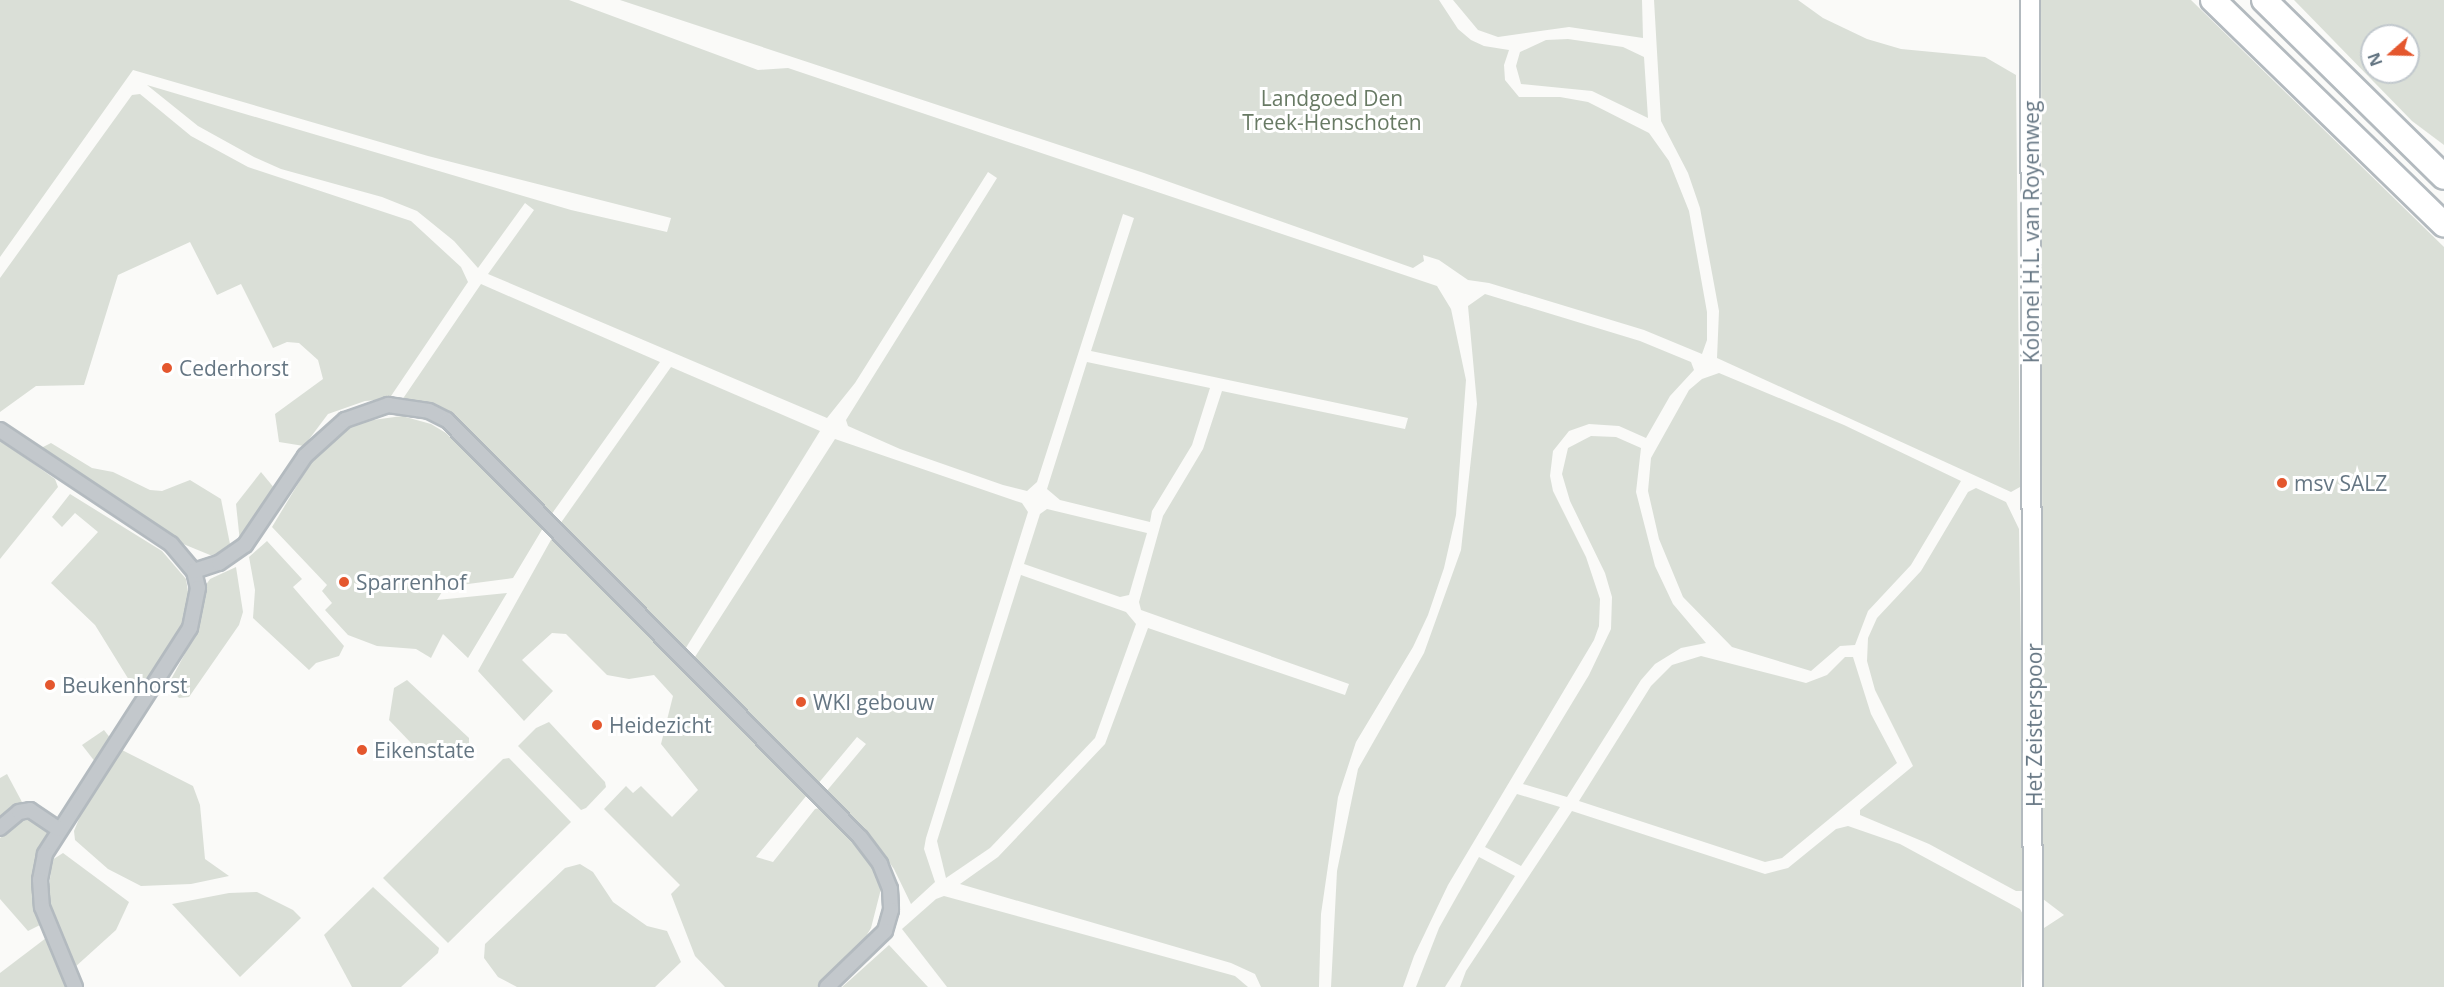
<!DOCTYPE html>
<html>
<head>
<meta charset="utf-8">
<style>
  body { margin:0 }
  #map { position:relative; width:2444px; height:987px; overflow:hidden; background:#fafaf8; font-family:"Open Sans",sans-serif }
  div>[style] { position:absolute }
  .green>* { inset:0; background:#dadfd7 }
  .roads { filter:drop-shadow(2px 0 #b3babf) drop-shadow(-2px 0 #b3babf) drop-shadow(0 2px #b3babf) drop-shadow(0 -2px #b3babf) }
  .street>* { height:14px; margin:-7px; padding:0 7px; transform-origin:7px; border-radius:7px; background:#c3c8cc }
  .secondary>* { height:18px; margin:-9px; padding:0 9px; transform-origin:9px; border-radius:9px; background:#fff }
  .highway>* { height:24px; margin:-12px; padding:0 12px; transform-origin:12px; border-radius:12px; background:#fff }
  .dots>* { width:16px; height:16px; translate:-50% -50%; box-sizing:border-box; border:3px solid #fff; border-radius:50% }
  span { translate:-50% -50%; white-space:nowrap; text-align:center; line-height:1.15; -webkit-text-stroke:6px #fff; paint-order:stroke }
  .park-label { font-size:21px; color:#687a64 }
  .street-label { font-size:21px; color:#657683 }
  .poi-label { font-size:21px; color:#657683 }
  .left { translate:0 -50%; text-align:left }
  .north { position:absolute; left:2360px; top:24px; width:60px; height:60px; box-sizing:border-box; background:#fff; border:2px solid #c1c8cd; border-radius:50%; rotate:250deg; font-size:16px; font-weight:700; line-height:24px; text-align:center; color:#657683 }
  .north::after { content:''; display:block; margin:auto; width:21px; height:27px; background:#e4572e; clip-path:polygon(50% 0,100% 100%,50% 72%,0 100%) }
</style>
</head>
<body>
<div id="map">
  <div class="green">
    <i style="clip-path:polygon(0 0,569px 0,758px 70px,788px 68px,1437px 286px,1451px 309px,1466px 380px,1456px 515px,1444px 568px,1428px 615px,1413px 647px,1356px 742px,1338px 797px,1321px 914px,1319px 987px,1261px 987px,1255px 974px,1231px 963px,960px 884px,998px 857px,1105px 744px,1148px 628px,1345px 695px,1349px 684px,1141px 610px,1139px 602px,1163px 516px,1203px 449px,1222px 391px,1405px 429px,1408px 418px,1091px 351px,1134px 218px,1123px 214px,1037px 482px,1027px 491px,1003px 485px,900px 449px,848px 426px,846px 420px,997px 178px,988px 172px,855px 383px,827px 418px,488px 274px,534px 210px,525px 203px,478px 268px,454px 241px,417px 211px,382px 197px,281px 169px,254px 157px,198px 126px,147px 85px,571px 210px,667px 232px,671px 218px,428px 156px,133px 70px,0 257px)"></i>
    <i style="clip-path:polygon(620px 0,1439px 0,1458px 29px,1471px 40px,1484px 46px,1509px 50px,1504px 65px,1505px 80px,1519px 97px,1560px 97px,1588px 102px,1649px 133px,1669px 161px,1689px 211px,1707px 312px,1707px 340px,1702px 354px,1644px 330px,1489px 283px,1468px 280px,1439px 260px,1423px 255px,1424px 261px,1413px 268px,1144px 173px)"></i>
    <i style="clip-path:polygon(1453px 0,1642px 0,1643px 38px,1569px 27px,1498px 37px,1478px 30px)"></i>
    <i style="clip-path:polygon(1654px 0,1798px 0,1823px 18px,1867px 39px,1901px 49px,1985px 57px,2016px 75px,2020px 487px,2011px 492px,1717px 358px,1719px 311px,1700px 208px,1688px 173px,1661px 121px)"></i>
    <i style="clip-path:polygon(2041px 0,2191px 0,2444px 247px,2444px 987px,2042px 987px,2044px 928px,2064px 915px,2043px 899px)"></i>
    <i style="clip-path:polygon(evenodd,2294px 0,2444px 0,2444px 145px,2412px 121px,2294px 0,2372px 36px,2408px 36px,2408px 72px,2372px 72px,2372px 36px)"></i>
    <i style="clip-path:polygon(1568px 39px,1623px 47px,1644px 57px,1648px 118px,1592px 91px,1521px 84px,1516px 66px,1520px 52px,1546px 40px)"></i>
    <i style="clip-path:polygon(140px 94px,191px 136px,248px 167px,411px 221px,461px 267px,468px 282px,389px 399px,365px 401px,328px 414px,304px 446px,279px 442px,275px 414px,323px 379px,318px 360px,299px 343px,287px 342px,273px 348px,241px 284px,217px 295px,190px 242px,118px 275px,84px 385px,36px 386px,0 412px,0 278px,132px 95px)"></i>
    <i style="clip-path:polygon(481px 284px,660px 362px,551px 515px,462px 427px,429px 407px,402px 400px)"></i>
    <i style="clip-path:polygon(1485px 294px,1640px 341px,1691px 362px,1694px 370px,1670px 396px,1646px 438px,1619px 426px,1589px 424px,1569px 431px,1553px 451px,1550px 476px,1553px 491px,1586px 557px,1600px 599px,1599px 626px,1594px 640px,1448px 885px,1414px 956px,1403px 987px,1331px 987px,1337px 871px,1358px 769px,1424px 653px,1461px 550px,1477px 404px,1468px 306px)"></i>
    <i style="clip-path:polygon(1087px 362px,1210px 388px,1192px 445px,1152px 511px,1150px 522px,1060px 500px,1047px 489px)"></i>
    <i style="clip-path:polygon(671px 367px,820px 431px,684px 651px,560px 524px)"></i>
    <i style="clip-path:polygon(1719px 373px,1844px 425px,1961px 481px,1911px 565px,1868px 611px,1855px 645px,1840px 646px,1811px 671px,1732px 647px,1683px 597px,1659px 539px,1648px 491px,1651px 458px,1689px 390px,1702px 379px)"></i>
    <i style="clip-path:polygon(402px 416px,431px 424px,446px 433px,543px 528px,513px 578px,445px 587px,437px 600px,507px 593px,468px 658px,443px 634px,431px 658px,416px 649px,377px 646px,348px 635px,325px 610px,332px 603px,322px 591px,327px 585px,272px 527px,319px 449px,351px 423px)"></i>
    <i style="clip-path:polygon(1591px 436px,1616px 437px,1641px 448px,1636px 492px,1655px 566px,1673px 604px,1706px 643px,1681px 648px,1655px 664px,1641px 680px,1567px 797px,1523px 784px,1589px 675px,1611px 629px,1612px 597px,1605px 573px,1570px 501px,1562px 474px,1568px 448px)"></i>
    <i style="clip-path:polygon(835px 439px,1022px 503px,1028px 512px,926px 838px,924px 849px,935px 882px,911px 904px,894px 869px,877px 845px,825px 793px,866px 744px,857px 737px,817px 785px,693px 660px)"></i>
    <i style="clip-path:polygon(0 440px,55px 479px,58px 487px,0 559px)"></i>
    <i style="clip-path:polygon(51px 443px,92px 468px,113px 472px,150px 490px,162px 491px,190px 480px,221px 499px,232px 554px,210px 555px,171px 539px,37px 450px)"></i>
    <i style="clip-path:polygon(261px 472px,275px 489px,240px 542px,236px 504px)"></i>
    <i style="clip-path:polygon(1976px 488px,2006px 502px,2019px 529px,2025px 891px,2016px 891px,1929px 844px,1860px 815px,1860px 810px,1913px 766px,1875px 690px,1867px 661px,1868px 638px,1877px 618px,1921px 571px,1968px 492px)"></i>
    <i style="clip-path:polygon(70px 494px,162px 551px,186px 579px,189px 598px,184px 625px,154px 679px,129px 680px,95px 625px,51px 583px,98px 532px,75px 513px,62px 527px,52px 517px)"></i>
    <i style="clip-path:polygon(1047px 509px,1147px 533px,1129px 595px,1120px 597px,1024px 564px,1040px 514px)"></i>
    <i style="clip-path:polygon(552px 538px,807px 795px,756px 857px,773px 862px,815px 809px,820px 808px,873px 863px,882px 885px,871px 928px,862px 943px,819px 987px,725px 987px,695px 956px,671px 894px,680px 885px,604px 809px,626px 786px,633px 793px,641px 786px,672px 817px,698px 790px,661px 744px,673px 696px,654px 675px,629px 679px,607px 675px,566px 634px,552px 633px,522px 660px,553px 691px,524px 721px,478px 671px)"></i>
    <i style="clip-path:polygon(267px 541px,302px 579px,293px 587px,344px 646px,339px 656px,316px 663px,309px 670px,253px 618px,255px 590px,249px 557px)"></i>
    <i style="clip-path:polygon(236px 567px,243px 612px,239px 625px,189px 697px,179px 698px,168px 685px,195px 635px,205px 586px,210px 579px)"></i>
    <i style="clip-path:polygon(1021px 575px,1126px 612px,1136px 624px,1095px 738px,990px 848px,946px 878px,937px 841px)"></i>
    <i style="clip-path:polygon(1701px 656px,1806px 683px,1827px 675px,1845px 657px,1853px 657px,1871px 714px,1897px 763px,1782px 858px,1765px 862px,1579px 801px,1651px 686px,1672px 665px)"></i>
    <i style="clip-path:polygon(407px 680px,469px 738px,469px 750px,464px 755px,413px 745px,389px 720px,394px 688px)"></i>
    <i style="clip-path:polygon(549px 722px,605px 782px,606px 787px,586px 808px,581px 810px,518px 746px,536px 728px)"></i>
    <i style="clip-path:polygon(104px 730px,111px 739px,96px 763px,82px 745px)"></i>
    <i style="clip-path:polygon(122px 750px,193px 786px,200px 805px,205px 859px,229px 876px,191px 884px,141px 886px,108px 869px,75px 840px,74px 831px,81px 814px)"></i>
    <i style="clip-path:polygon(509px 758px,571px 822px,448px 943px,383px 878px,503px 759px)"></i>
    <i style="clip-path:polygon(7px 774px,22px 802px,0 820px,0 778px)"></i>
    <i style="clip-path:polygon(1517px 794px,1560px 807px,1521px 866px,1485px 847px)"></i>
    <i style="clip-path:polygon(1572px 811px,1765px 874px,1788px 868px,1836px 829px,1848px 826px,1900px 844px,2020px 909px,2025px 918px,2021px 987px,1460px 987px,1466px 971px)"></i>
    <i style="clip-path:polygon(37px 819px,48px 833px,39px 859px,42px 924px,28px 931px,0 899px,0 838px,18px 821px)"></i>
    <i style="clip-path:polygon(63px 853px,129px 902px,116px 930px,74px 968px,48px 897px,52px 860px)"></i>
    <i style="clip-path:polygon(1479px 857px,1515px 876px,1445px 987px,1416px 987px,1439px 928px)"></i>
    <i style="clip-path:polygon(580px 864px,593px 872px,613px 902px,647px 926px,667px 931px,681px 962px,655px 987px,517px 987px,498px 977px,484px 958px,485px 944px,565px 868px)"></i>
    <i style="clip-path:polygon(373px 887px,439px 948px,438px 953px,401px 987px,352px 987px,324px 935px)"></i>
    <i style="clip-path:polygon(257px 892px,293px 910px,301px 918px,240px 977px,172px 904px,229px 893px)"></i>
    <i style="clip-path:polygon(944px 896px,1235px 976px,1248px 987px,947px 987px,902px 929px,936px 899px)"></i>
    <i style="clip-path:polygon(46px 938px,67px 987px,0 987px,0 973px)"></i>
    <i style="clip-path:polygon(889px 945px,928px 987px,842px 987px,850px 980px)"></i>
  </div>
  <div class="roads">
    <div class="street">
      <i style="left:0;top:430px;width:206px;rotate:33.7deg"></i>
      <i style="left:171px;top:544px;width:35px;rotate:50deg"></i>
      <i style="left:194px;top:571px;width:17px;rotate:77deg"></i>
      <i style="left:198px;top:588px;width:41px;rotate:101.3deg"></i>
      <i style="left:190px;top:628px;width:269px;rotate:122.7deg"></i>
      <i style="left:45px;top:854px;width:26px;rotate:101deg"></i>
      <i style="left:40px;top:880px;width:27px;rotate:86deg"></i>
      <i style="left:42px;top:907px;width:87px;rotate:67.6deg"></i>
      <i style="left:194px;top:571px;width:26px;rotate:-18deg"></i>
      <i style="left:219px;top:563px;width:32px;rotate:-35deg"></i>
      <i style="left:245px;top:545px;width:107px;rotate:-56deg"></i>
      <i style="left:305px;top:456px;width:54px;rotate:-42deg"></i>
      <i style="left:345px;top:420px;width:46px;rotate:-19.2deg"></i>
      <i style="left:388px;top:405px;width:41px;rotate:8.3deg"></i>
      <i style="left:429px;top:411px;width:20px;rotate:27deg"></i>
      <i style="left:447px;top:420px;width:587px;rotate:45.28deg"></i>
      <i style="left:860px;top:837px;width:34px;rotate:53deg"></i>
      <i style="left:880px;top:864px;width:27px;rotate:68deg"></i>
      <i style="left:890px;top:889px;width:21px;rotate:87deg"></i>
      <i style="left:891px;top:910px;width:22px;rotate:106deg"></i>
      <i style="left:885px;top:931px;width:81px;rotate:136deg"></i>
      <i style="left:0;top:828px;width:25px;rotate:-40deg"></i>
      <i style="left:19px;top:812px;width:11px;rotate:-10deg"></i>
      <i style="left:30px;top:810px;width:34px;rotate:34deg"></i>
    </div>
    <div class="secondary">
      <i style="left:2030px;top:0;width:987px;rotate:89.83deg"></i>
    </div>
    <div class="highway">
      <i style="left:2213px;top:0;width:322px;rotate:44.2deg"></i>
      <i style="left:2264px;top:0;width:252px;rotate:44.5deg"></i>
    </div>
  </div>
  <div class="dots">
    <i style="left:167px;top:368px;background:#e4572e"></i>
    <i style="left:2282px;top:483px;background:#e4572e"></i>
    <i style="left:344px;top:582px;background:#e4572e"></i>
    <i style="left:50px;top:685px;background:#e4572e"></i>
    <i style="left:801px;top:702px;background:#e4572e"></i>
    <i style="left:597px;top:725px;background:#e4572e"></i>
    <i style="left:362px;top:750px;background:#e4572e"></i>
  </div>
  <div class="park-label">
    <span style="left:1332px;top:110px">Landgoed Den<br>Treek-Henschoten</span>
  </div>
  <div class="street-label">
    <span style="left:2031px;top:232px;rotate:-90deg">Kolonel H.L. van Royenweg</span>
    <span style="left:2034px;top:725px;rotate:-90deg">Het Zeisterspoor</span>
  </div>
  <div class="poi-label">
    <span class="left" style="left:179px;top:368px">Cederhorst</span>
    <span class="left" style="left:2294px;top:483px">msv SALZ</span>
    <span class="left" style="left:356px;top:582px">Sparrenhof</span>
    <span class="left" style="left:62px;top:685px">Beukenhorst</span>
    <span class="left" style="left:813px;top:702px">WKI gebouw</span>
    <span class="left" style="left:609px;top:725px">Heidezicht</span>
    <span class="left" style="left:374px;top:750px">Eikenstate</span>
  </div>
  <div class="north">N</div>
</div>
</body>
</html>
